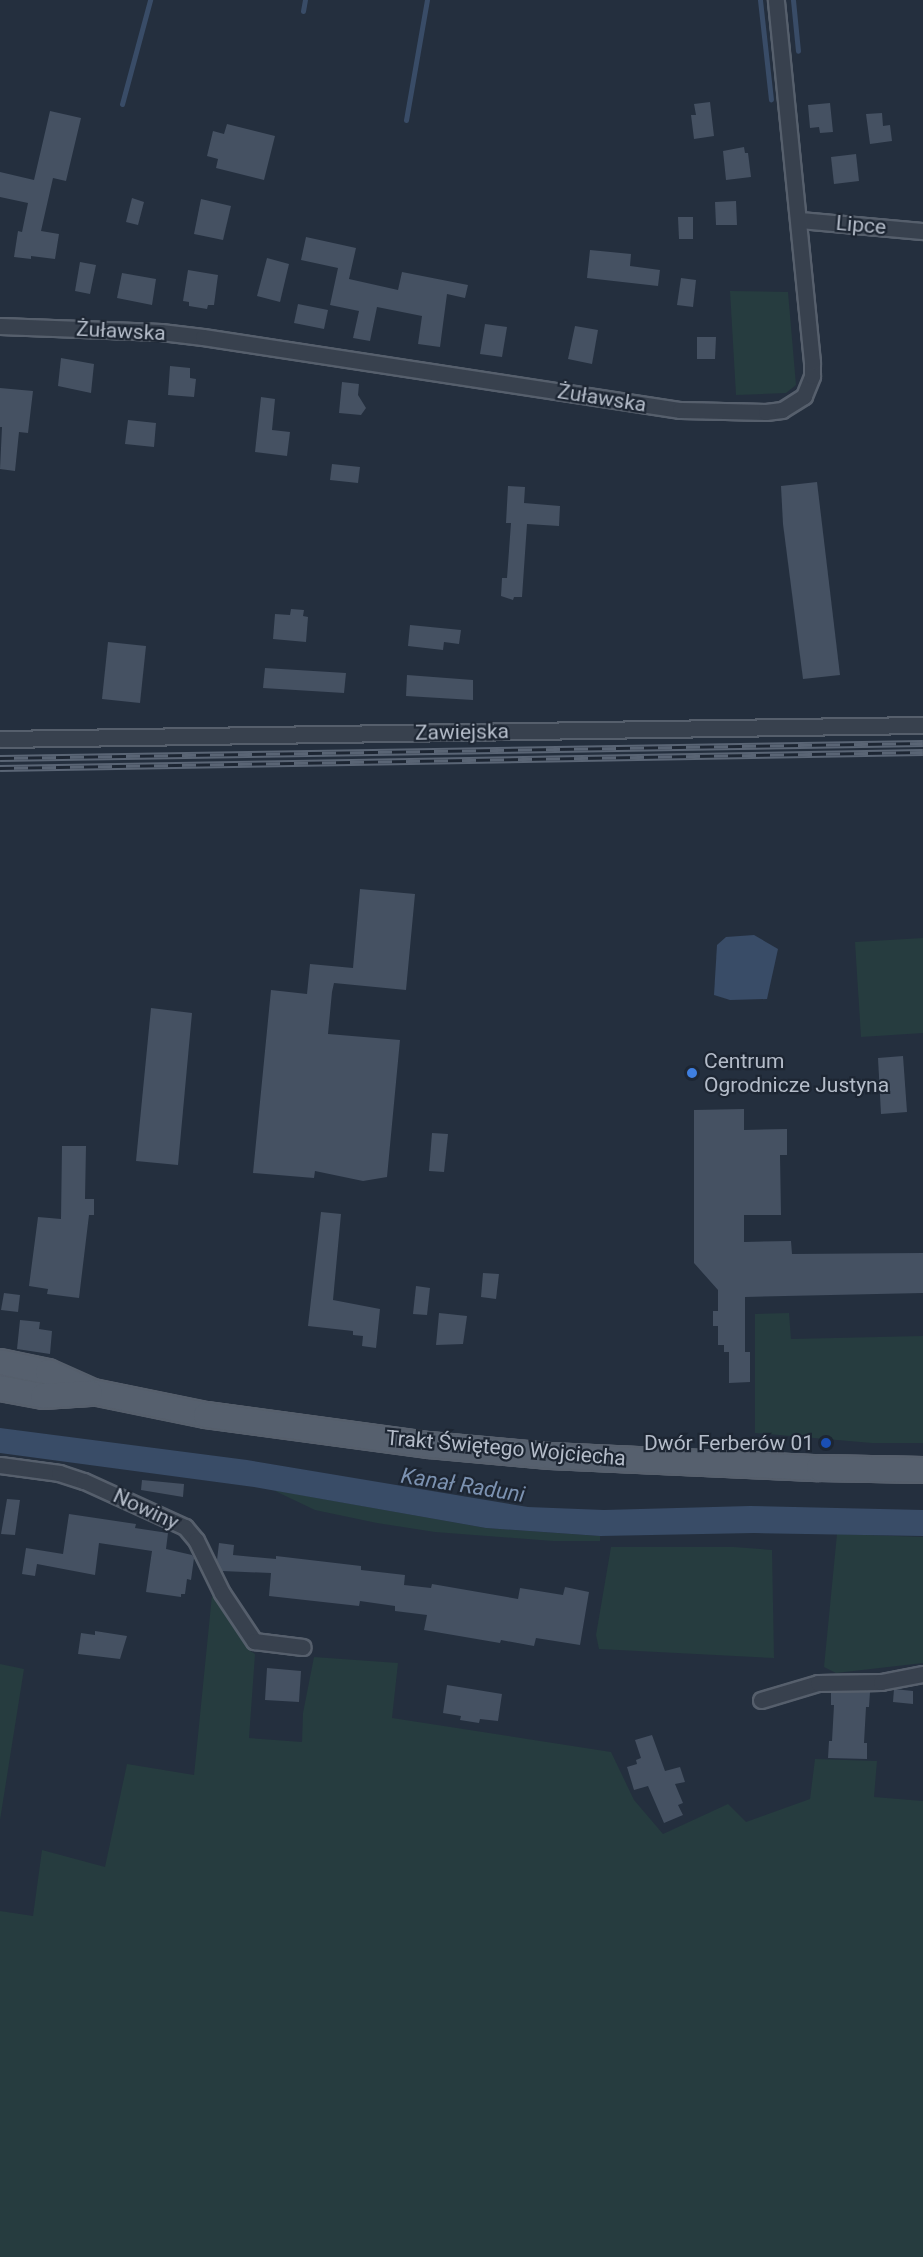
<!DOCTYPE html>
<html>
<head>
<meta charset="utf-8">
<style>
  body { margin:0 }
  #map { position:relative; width:923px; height:2257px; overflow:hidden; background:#242f3e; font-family:Roboto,sans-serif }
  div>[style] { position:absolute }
  .green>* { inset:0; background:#263c3f }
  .water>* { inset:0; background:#394c67 }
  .stream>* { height:5px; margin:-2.5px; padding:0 2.5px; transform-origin:2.5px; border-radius:2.5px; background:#394c67 }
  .building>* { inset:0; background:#455162 }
  .roads { filter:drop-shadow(2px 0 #565f6c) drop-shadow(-2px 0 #565f6c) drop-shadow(0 2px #565f6c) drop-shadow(0 -2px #565f6c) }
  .street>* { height:15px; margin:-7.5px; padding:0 7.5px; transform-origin:7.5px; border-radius:7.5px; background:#38414e }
  .primary>* { height:24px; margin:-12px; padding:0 12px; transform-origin:12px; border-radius:12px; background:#56606e }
  .rail>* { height:7px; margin-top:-3.5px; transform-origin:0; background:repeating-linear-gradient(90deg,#1d2633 0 14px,#5a6575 0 28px); box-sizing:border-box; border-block:2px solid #5a6575 }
  .dots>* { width:16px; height:16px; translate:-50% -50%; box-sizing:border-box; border:3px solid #1d2633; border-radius:50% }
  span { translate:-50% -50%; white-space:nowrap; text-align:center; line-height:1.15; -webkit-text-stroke:4.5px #1d2633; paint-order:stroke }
  .street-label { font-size:21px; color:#b4bcc9 }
  .poi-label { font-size:21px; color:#b4bcc9 }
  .left { translate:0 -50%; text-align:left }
  .right { translate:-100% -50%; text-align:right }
  .water-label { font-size:22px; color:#7c92b1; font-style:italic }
</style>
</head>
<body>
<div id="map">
  <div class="green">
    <i style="clip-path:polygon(730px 291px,788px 292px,796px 385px,786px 393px,736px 395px)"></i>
    <i style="clip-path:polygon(923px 938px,923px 1033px,861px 1037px,855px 942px)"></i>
    <i style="clip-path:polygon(789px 1313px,791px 1339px,923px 1336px,923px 1443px,872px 1443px,755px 1433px,755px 1314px)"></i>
    <i style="clip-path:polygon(273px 1490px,486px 1528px,600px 1536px,600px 1541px,553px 1541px,435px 1532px,377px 1523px,315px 1510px)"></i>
    <i style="clip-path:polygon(837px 1534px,923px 1537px,923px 1663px,836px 1673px,824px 1667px)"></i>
    <i style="clip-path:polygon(611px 1547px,734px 1547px,772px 1550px,774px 1658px,599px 1649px,596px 1635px)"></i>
    <i style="clip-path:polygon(213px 1585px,249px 1650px,255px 1654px,249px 1738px,302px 1742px,303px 1713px,314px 1657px,398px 1663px,392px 1718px,611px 1752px,634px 1800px,663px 1834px,728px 1804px,746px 1822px,810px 1799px,815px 1759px,877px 1761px,874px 1797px,923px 1801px,923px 2257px,0 2257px,0 1911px,33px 1916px,42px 1850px,105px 1867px,127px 1764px,194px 1775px)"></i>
    <i style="clip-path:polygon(0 1664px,24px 1669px,0 1820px)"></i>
  </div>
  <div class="water">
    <i style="clip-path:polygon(754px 935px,778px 949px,767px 999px,730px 1000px,714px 995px,717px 945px,726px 937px)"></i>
    <i style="clip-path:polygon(0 1428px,247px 1460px,528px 1507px,604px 1510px,750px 1506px,923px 1510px,923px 1536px,754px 1533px,600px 1536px,486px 1528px,254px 1487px,0 1453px)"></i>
  </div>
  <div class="stream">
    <i style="left:760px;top:0;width:100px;rotate:83.7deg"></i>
    <i style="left:793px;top:0;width:51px;rotate:84.4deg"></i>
    <i style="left:303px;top:11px;width:11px;rotate:-80deg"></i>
    <i style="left:122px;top:104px;width:108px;rotate:-74.9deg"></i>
    <i style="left:406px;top:120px;width:122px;rotate:-80.1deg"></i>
  </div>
  <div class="building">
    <i style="clip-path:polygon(710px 102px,714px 136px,694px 139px,691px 115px,696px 115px,694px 104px)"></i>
    <i style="clip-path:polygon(830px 103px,833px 132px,820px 133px,819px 127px,810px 128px,808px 105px)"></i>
    <i style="clip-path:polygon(50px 111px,81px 118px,66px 181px,53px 178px,41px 231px,59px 234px,55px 259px,31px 256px,31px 259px,14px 257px,18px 231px,22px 232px,28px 203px,0 197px,0 172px,34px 180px)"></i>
    <i style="clip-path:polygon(882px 113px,883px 126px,890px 125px,892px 141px,870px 144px,866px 114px)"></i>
    <i style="clip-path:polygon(227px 124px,275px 136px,264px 180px,216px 168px,218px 159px,207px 156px,213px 131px,224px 134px)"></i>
    <i style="clip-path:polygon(744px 147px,745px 153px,748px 153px,751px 177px,726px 180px,723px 151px)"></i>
    <i style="clip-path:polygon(856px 154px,859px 181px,834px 184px,831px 157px)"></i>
    <i style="clip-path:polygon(132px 198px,144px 202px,138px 225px,126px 222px)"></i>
    <i style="clip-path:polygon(201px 199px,231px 206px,223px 240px,194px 234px)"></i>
    <i style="clip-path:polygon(736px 201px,737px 225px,716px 225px,715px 202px)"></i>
    <i style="clip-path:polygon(678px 217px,693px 217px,693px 239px,679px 239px)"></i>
    <i style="clip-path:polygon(306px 237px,356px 248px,349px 279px,398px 290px,402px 272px,468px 285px,465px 298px,447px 294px,440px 347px,418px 344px,422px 316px,377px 307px,370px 341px,353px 338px,359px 311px,330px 305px,338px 268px,301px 260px)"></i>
    <i style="clip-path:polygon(590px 250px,631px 254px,630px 266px,660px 270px,658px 286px,587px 278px)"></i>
    <i style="clip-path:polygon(267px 258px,289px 264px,280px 302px,257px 296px)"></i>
    <i style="clip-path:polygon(80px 262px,96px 265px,90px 294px,75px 291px)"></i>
    <i style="clip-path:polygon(188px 270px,218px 275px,214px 305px,208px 305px,207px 309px,189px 306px,189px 302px,183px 301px)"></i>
    <i style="clip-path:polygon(122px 273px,156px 279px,152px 305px,117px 298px)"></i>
    <i style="clip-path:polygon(681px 278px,696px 280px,693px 307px,677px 305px)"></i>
    <i style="clip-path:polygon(298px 304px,328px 310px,324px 329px,294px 323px)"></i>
    <i style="clip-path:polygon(485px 324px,507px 327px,502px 357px,480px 354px)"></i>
    <i style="clip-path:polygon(575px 326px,598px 330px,592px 364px,568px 359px)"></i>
    <i style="clip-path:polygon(697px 337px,716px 337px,715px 359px,697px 359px)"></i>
    <i style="clip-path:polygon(61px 358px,94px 364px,91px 393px,58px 386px)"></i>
    <i style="clip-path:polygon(170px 366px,190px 368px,190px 378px,196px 379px,194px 397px,168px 395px)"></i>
    <i style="clip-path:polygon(342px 382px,359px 384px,358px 395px,366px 408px,361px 415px,339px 413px)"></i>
    <i style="clip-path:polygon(0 388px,33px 391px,28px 433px,19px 432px,15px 471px,0 469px,2px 427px,0 427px)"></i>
    <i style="clip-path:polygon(261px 397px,275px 399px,272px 430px,290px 432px,287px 456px,255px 452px)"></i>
    <i style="clip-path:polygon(128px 420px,156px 423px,154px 447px,125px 444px)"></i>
    <i style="clip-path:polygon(332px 464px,360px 467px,358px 483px,330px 480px)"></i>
    <i style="clip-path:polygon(817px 482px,840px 675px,803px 679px,783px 524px,781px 486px)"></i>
    <i style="clip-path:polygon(508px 486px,525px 487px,524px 503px,560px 506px,559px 526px,527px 524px,522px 597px,514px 597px,513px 600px,501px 596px,502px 578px,507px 578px,511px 523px,506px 523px)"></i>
    <i style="clip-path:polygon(291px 609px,304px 610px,303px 616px,308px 617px,306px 642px,273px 639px,275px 614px,290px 615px)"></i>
    <i style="clip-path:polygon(410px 625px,461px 630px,459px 644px,444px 642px,443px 650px,408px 646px)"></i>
    <i style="clip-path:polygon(108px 642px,146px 646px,140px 703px,102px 699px)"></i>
    <i style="clip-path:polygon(265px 668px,346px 673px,344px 693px,263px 688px)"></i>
    <i style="clip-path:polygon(407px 675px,473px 680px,473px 700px,406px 696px)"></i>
    <i style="clip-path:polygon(360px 889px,415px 894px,406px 990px,334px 983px,332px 992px,328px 1034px,400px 1040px,387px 1177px,363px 1181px,315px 1171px,314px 1178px,253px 1173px,271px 990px,307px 994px,310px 964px,353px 968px)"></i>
    <i style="clip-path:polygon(151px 1008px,192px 1013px,178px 1165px,136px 1161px)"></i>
    <i style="clip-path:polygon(903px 1056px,907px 1112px,881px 1114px,878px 1058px)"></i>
    <i style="clip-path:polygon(744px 1109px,744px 1130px,787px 1129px,787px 1155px,780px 1155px,781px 1215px,744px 1215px,744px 1242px,791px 1241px,792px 1254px,923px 1253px,923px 1293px,745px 1297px,745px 1352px,750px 1352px,750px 1382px,729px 1383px,729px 1352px,724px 1352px,724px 1345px,718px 1345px,718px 1326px,713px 1326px,713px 1311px,718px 1311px,718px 1290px,694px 1263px,694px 1110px)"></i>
    <i style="clip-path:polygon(432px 1133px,448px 1134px,444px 1172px,429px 1171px)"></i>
    <i style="clip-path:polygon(62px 1146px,86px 1146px,85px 1199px,94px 1199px,94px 1215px,89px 1215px,79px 1298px,47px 1294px,48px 1289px,29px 1286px,38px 1217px,61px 1219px)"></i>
    <i style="clip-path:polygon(321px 1212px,341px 1214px,333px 1300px,380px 1309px,376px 1348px,362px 1346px,363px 1336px,353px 1335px,353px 1331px,308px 1326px)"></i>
    <i style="clip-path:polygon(483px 1273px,499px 1274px,496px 1299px,481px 1297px)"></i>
    <i style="clip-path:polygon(416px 1286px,430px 1288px,427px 1315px,413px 1314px)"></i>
    <i style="clip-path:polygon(4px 1293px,20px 1295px,18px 1312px,1px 1310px)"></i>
    <i style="clip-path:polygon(439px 1313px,467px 1316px,463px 1344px,436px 1345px)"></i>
    <i style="clip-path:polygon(20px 1320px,40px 1322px,39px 1329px,52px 1331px,50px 1354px,17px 1349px)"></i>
    <i style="clip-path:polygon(142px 1480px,184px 1484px,183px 1497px,141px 1490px)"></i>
    <i style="clip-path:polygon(7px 1499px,20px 1500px,15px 1535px,1px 1534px)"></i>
    <i style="clip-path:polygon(69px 1514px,136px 1524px,135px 1528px,168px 1533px,166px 1549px,192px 1555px,194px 1558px,191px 1580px,187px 1579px,185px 1594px,181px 1594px,181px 1597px,146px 1592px,152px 1551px,99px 1543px,95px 1575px,37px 1564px,35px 1576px,22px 1574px,26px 1548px,63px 1554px)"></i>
    <i style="clip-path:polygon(219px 1543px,234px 1545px,233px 1555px,276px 1559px,276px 1556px,361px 1566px,361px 1570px,405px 1575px,404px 1585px,431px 1588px,432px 1584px,518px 1599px,520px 1588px,563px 1595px,565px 1587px,589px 1592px,580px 1645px,536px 1638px,534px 1646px,501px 1640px,500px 1643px,424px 1630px,427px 1615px,395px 1611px,395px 1606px,360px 1601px,359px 1606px,269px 1596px,271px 1573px,222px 1571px,217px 1560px)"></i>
    <i style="clip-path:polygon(95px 1631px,127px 1636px,120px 1659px,78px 1654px,81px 1633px,95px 1635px)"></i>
    <i style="clip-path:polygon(267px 1668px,301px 1671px,299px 1702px,265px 1700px)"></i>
    <i style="clip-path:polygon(447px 1685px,502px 1694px,498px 1721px,480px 1719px,479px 1723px,460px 1720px,461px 1716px,443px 1713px)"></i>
    <i style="clip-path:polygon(894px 1689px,913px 1691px,913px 1704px,893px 1702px)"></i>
    <i style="clip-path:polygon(870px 1692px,869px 1707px,866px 1707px,864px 1743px,867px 1743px,867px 1759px,828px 1758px,829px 1741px,832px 1741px,834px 1705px,831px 1705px,831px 1693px)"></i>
    <i style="clip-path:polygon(652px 1735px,665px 1771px,680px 1767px,685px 1782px,675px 1784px,683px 1803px,678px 1805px,683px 1815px,664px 1823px,648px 1786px,634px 1790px,627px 1767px,637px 1764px,636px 1760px,641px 1758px,635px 1740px)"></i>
  </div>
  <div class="roads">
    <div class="street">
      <i style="left:799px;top:220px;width:124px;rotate:5.1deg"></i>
      <i style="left:0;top:326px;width:161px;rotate:2.1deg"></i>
      <i style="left:161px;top:332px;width:42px;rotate:6.8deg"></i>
      <i style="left:203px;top:337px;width:483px;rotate:8.7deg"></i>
      <i style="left:680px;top:410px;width:86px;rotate:1.3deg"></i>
      <i style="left:766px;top:412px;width:16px;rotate:-7deg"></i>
      <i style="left:782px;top:410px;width:26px;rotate:-32deg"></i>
      <i style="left:804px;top:396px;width:22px;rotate:-68deg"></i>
      <i style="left:812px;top:376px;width:14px;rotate:-90deg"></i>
      <i style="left:812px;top:362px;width:364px;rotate:-95.7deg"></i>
      <i style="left:0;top:739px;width:923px;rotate:-0.87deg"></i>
      <i style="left:0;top:1465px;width:60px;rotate:7.7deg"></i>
      <i style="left:59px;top:1473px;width:26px;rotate:18deg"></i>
      <i style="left:84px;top:1481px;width:111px;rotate:24.5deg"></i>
      <i style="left:185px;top:1527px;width:17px;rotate:50deg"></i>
      <i style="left:196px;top:1540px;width:59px;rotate:63.9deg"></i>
      <i style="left:222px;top:1593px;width:58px;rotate:56.3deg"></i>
      <i style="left:254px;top:1641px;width:49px;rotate:7deg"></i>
      <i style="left:761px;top:1700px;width:59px;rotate:-16.6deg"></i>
      <i style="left:818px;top:1683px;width:63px;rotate:-0.9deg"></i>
      <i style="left:881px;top:1682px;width:43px;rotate:-10.8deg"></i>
    </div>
    <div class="primary">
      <i style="left:0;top:1362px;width:49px;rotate:11.8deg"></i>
      <i style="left:48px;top:1372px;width:49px;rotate:24deg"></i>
      <i style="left:93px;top:1392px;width:115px;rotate:11.5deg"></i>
      <i style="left:206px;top:1415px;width:225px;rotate:7.7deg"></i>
      <i style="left:429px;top:1445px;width:121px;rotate:5.2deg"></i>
      <i style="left:550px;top:1456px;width:269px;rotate:2.6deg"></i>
      <i style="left:819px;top:1468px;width:104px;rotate:1.1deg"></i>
      <i style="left:0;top:1388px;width:44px;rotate:10.5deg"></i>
      <i style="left:43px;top:1396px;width:47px;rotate:-3.7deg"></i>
    </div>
  </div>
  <div class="rail">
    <i style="left:0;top:758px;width:923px;rotate:-0.93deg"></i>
    <i style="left:0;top:768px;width:923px;rotate:-0.99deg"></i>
  </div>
  <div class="dots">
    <i style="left:692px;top:1073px;background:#3f7fe0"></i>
    <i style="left:826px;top:1443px;background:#1a4fb4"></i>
  </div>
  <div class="street-label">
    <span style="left:861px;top:225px;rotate:5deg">Lipce</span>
    <span style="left:121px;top:331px;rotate:3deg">Żuławska</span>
    <span style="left:602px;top:398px;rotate:9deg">Żuławska</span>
    <span style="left:462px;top:732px;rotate:-1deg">Zawiejska</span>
    <span style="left:506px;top:1448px;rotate:5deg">Trakt Świętego Wojciecha</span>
    <span style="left:146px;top:1509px;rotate:25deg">Nowiny</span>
  </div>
  <div class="poi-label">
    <span class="left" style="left:704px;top:1073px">Centrum<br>Ogrodnicze Justyna</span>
    <span class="right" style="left:814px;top:1443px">Dwór Ferberów 01</span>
  </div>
  <div class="water-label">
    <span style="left:463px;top:1485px;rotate:9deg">Kanał Raduni</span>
  </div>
</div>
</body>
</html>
